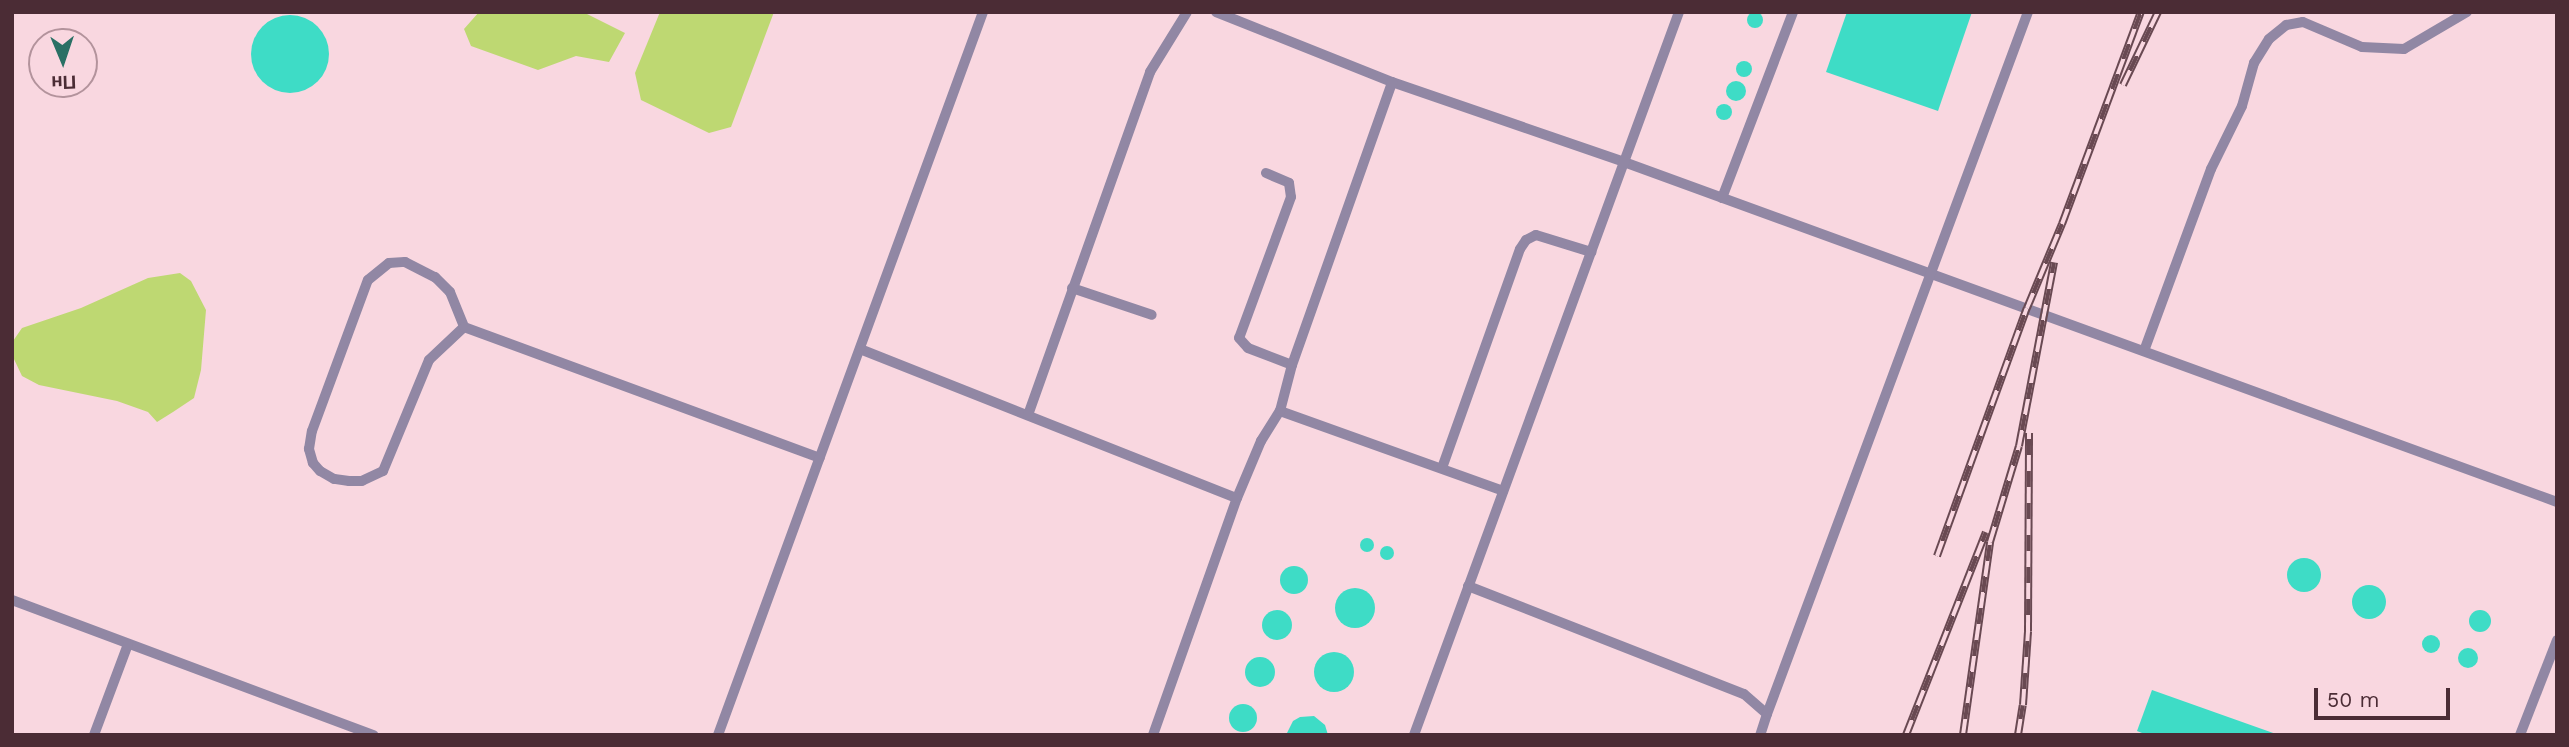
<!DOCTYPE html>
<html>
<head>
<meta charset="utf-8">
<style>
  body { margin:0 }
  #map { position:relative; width:2569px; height:747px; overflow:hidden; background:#f9d7e0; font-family:"Work Sans",sans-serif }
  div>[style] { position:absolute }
  .water>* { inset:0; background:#bed872 }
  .building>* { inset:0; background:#3edcc6 }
  .round { border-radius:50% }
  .lane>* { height:10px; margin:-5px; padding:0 5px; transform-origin:5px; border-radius:5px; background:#9187a4 }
  .rail>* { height:8px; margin-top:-4px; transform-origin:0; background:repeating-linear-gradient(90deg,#f9d7e0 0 16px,#694952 0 32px); box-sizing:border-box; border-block:2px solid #694952 }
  span { translate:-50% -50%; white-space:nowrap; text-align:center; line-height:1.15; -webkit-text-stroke:5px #f9d7e0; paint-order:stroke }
  .frame { position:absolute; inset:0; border:14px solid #4b2c35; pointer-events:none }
  .north { position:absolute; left:28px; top:28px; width:70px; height:70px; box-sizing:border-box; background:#f9d7e0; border:2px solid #b3939c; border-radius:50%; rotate:178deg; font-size:19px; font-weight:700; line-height:28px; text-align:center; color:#4b2c35 }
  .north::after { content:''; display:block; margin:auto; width:24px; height:32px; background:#2a7065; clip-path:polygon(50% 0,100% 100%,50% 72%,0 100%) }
  .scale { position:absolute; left:2314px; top:688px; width:136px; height:32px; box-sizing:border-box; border:4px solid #4b2c35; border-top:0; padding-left:9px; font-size:21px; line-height:24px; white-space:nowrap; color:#4b2c35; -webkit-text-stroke:5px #f9d7e0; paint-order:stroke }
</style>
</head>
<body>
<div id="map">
  <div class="water">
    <i style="clip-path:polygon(479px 12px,583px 12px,625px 33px,609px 62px,576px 56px,538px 70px,471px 46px,464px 29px)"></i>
    <i style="clip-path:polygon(660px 12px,774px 12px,731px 127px,709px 133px,641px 100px,635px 73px)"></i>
    <i style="clip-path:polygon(180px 273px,191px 281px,206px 310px,201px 370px,194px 398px,173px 412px,157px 422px,148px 412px,117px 401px,39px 385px,22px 376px,13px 357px,13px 341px,22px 328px,81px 308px,148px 278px)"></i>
  </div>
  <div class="building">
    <i style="clip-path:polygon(1847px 12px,1972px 12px,1938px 111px,1826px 72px)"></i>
    <i class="round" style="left:1747px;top:12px;width:16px;height:16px"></i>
    <i class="round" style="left:251px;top:15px;width:78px;height:78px"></i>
    <i class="round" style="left:1736px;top:61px;width:16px;height:16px"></i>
    <i class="round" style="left:1726px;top:81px;width:20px;height:20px"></i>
    <i class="round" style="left:1716px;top:104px;width:16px;height:16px"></i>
    <i class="round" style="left:1360px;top:538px;width:14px;height:14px"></i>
    <i class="round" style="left:1380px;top:546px;width:14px;height:14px"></i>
    <i class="round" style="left:2287px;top:558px;width:34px;height:34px"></i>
    <i class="round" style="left:1280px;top:566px;width:28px;height:28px"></i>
    <i class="round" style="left:2352px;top:585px;width:34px;height:34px"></i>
    <i class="round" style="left:1335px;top:588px;width:40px;height:40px"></i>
    <i class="round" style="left:2469px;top:610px;width:22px;height:22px"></i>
    <i class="round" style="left:1262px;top:610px;width:30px;height:30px"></i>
    <i class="round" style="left:2422px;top:635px;width:18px;height:18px"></i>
    <i class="round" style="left:2458px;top:648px;width:20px;height:20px"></i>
    <i class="round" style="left:1314px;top:652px;width:40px;height:40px"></i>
    <i class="round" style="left:1245px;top:657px;width:30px;height:30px"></i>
    <i style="clip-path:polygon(2152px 690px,2276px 734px,2276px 735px,2147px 735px,2137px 731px)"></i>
    <i class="round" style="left:1229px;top:704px;width:28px;height:28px"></i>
    <i style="clip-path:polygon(1314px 716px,1325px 725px,1328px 735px,1286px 735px,1293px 721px,1300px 717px)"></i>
  </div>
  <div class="lane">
    <i style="left:1216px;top:12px;width:189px;rotate:21.7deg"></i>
    <i style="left:1392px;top:82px;width:245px;rotate:19deg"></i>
    <i style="left:1624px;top:162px;width:993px;rotate:20.02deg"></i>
    <i style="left:1266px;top:173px;width:25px;rotate:23deg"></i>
    <i style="left:1289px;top:183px;width:14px;rotate:82deg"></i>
    <i style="left:1291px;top:197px;width:150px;rotate:110.2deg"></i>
    <i style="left:1239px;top:338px;width:13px;rotate:48deg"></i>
    <i style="left:1248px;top:348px;width:47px;rotate:21.1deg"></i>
    <i style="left:1722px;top:198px;width:199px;rotate:-69.1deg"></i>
    <i style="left:1072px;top:288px;width:84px;rotate:18.6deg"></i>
    <i style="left:464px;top:327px;width:48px;rotate:136.7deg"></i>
    <i style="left:429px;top:360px;width:120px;rotate:112.5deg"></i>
    <i style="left:383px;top:471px;width:23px;rotate:155deg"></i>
    <i style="left:362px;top:481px;width:13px;rotate:180deg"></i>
    <i style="left:349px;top:481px;width:15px;rotate:-172deg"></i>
    <i style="left:334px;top:479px;width:16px;rotate:-150deg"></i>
    <i style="left:320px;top:471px;width:11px;rotate:-131deg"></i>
    <i style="left:313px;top:463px;width:15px;rotate:-106deg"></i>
    <i style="left:309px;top:449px;width:18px;rotate:-81deg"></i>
    <i style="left:312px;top:431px;width:161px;rotate:-69.7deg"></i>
    <i style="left:368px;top:280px;width:27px;rotate:-39deg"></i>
    <i style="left:389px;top:263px;width:16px;rotate:-4deg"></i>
    <i style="left:405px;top:262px;width:34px;rotate:27deg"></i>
    <i style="left:435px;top:277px;width:21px;rotate:45deg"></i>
    <i style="left:450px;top:292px;width:38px;rotate:68deg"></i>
    <i style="left:464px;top:327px;width:379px;rotate:20.2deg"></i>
    <i style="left:860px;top:349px;width:405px;rotate:21.6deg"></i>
    <i style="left:2144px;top:351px;width:194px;rotate:-69.8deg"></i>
    <i style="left:2211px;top:169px;width:70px;rotate:-63.8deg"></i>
    <i style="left:2242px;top:106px;width:45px;rotate:-74.4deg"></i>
    <i style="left:2254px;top:63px;width:28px;rotate:-58deg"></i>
    <i style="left:2269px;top:39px;width:22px;rotate:-39deg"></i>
    <i style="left:2286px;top:25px;width:17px;rotate:-10deg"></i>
    <i style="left:2303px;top:22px;width:64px;rotate:23deg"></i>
    <i style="left:2362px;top:47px;width:42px;rotate:2.7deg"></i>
    <i style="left:2404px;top:49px;width:73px;rotate:-30.4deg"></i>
    <i style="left:1280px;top:411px;width:237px;rotate:19.7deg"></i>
    <i style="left:1028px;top:415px;width:364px;rotate:-70.4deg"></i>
    <i style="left:1150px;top:72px;width:70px;rotate:-58.3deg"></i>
    <i style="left:1442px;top:468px;width:232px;rotate:-70.4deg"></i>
    <i style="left:1520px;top:249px;width:11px;rotate:-56deg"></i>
    <i style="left:1526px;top:240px;width:11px;rotate:-27deg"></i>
    <i style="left:1536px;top:235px;width:58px;rotate:17.2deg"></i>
    <i style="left:1468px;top:586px;width:296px;rotate:21.4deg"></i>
    <i style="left:1744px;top:694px;width:30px;rotate:41deg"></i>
    <i style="left:1767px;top:714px;width:22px;rotate:108deg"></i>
    <i style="left:12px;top:600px;width:386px;rotate:20.5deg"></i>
    <i style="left:1767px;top:714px;width:749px;rotate:-69.61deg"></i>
    <i style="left:94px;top:735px;width:97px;rotate:-69.5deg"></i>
    <i style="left:718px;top:735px;width:770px;rotate:-69.87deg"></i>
    <i style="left:1153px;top:735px;width:251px;rotate:-70.5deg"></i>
    <i style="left:1237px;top:498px;width:62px;rotate:-67.2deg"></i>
    <i style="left:1261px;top:441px;width:36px;rotate:-58deg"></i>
    <i style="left:1280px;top:411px;width:48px;rotate:-75.4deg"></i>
    <i style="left:1292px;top:365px;width:300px;rotate:-70.5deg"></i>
    <i style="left:1414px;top:735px;width:770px;rotate:-69.87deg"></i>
    <i style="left:2520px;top:735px;width:102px;rotate:-68.7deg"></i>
  </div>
  <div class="rail">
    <i style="left:2123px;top:85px;width:81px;rotate:-64.4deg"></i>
    <i style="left:1937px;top:556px;width:264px;rotate:-70.1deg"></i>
    <i style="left:2027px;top:308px;width:91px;rotate:-67.4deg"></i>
    <i style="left:2062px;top:224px;width:226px;rotate:-69.6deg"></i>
    <i style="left:1906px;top:735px;width:218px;rotate:-68.5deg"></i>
    <i style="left:1963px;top:735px;width:195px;rotate:-82deg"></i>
    <i style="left:1990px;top:542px;width:100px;rotate:-73.2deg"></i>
    <i style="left:2019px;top:446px;width:187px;rotate:-79.2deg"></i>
    <i style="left:2018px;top:735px;width:30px;rotate:-81deg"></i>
    <i style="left:2023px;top:705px;width:74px;rotate:-86.1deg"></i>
    <i style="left:2028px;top:631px;width:198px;rotate:-89.7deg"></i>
  </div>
  <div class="frame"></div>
  <div class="north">Пн</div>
  <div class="scale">50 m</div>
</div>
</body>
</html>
